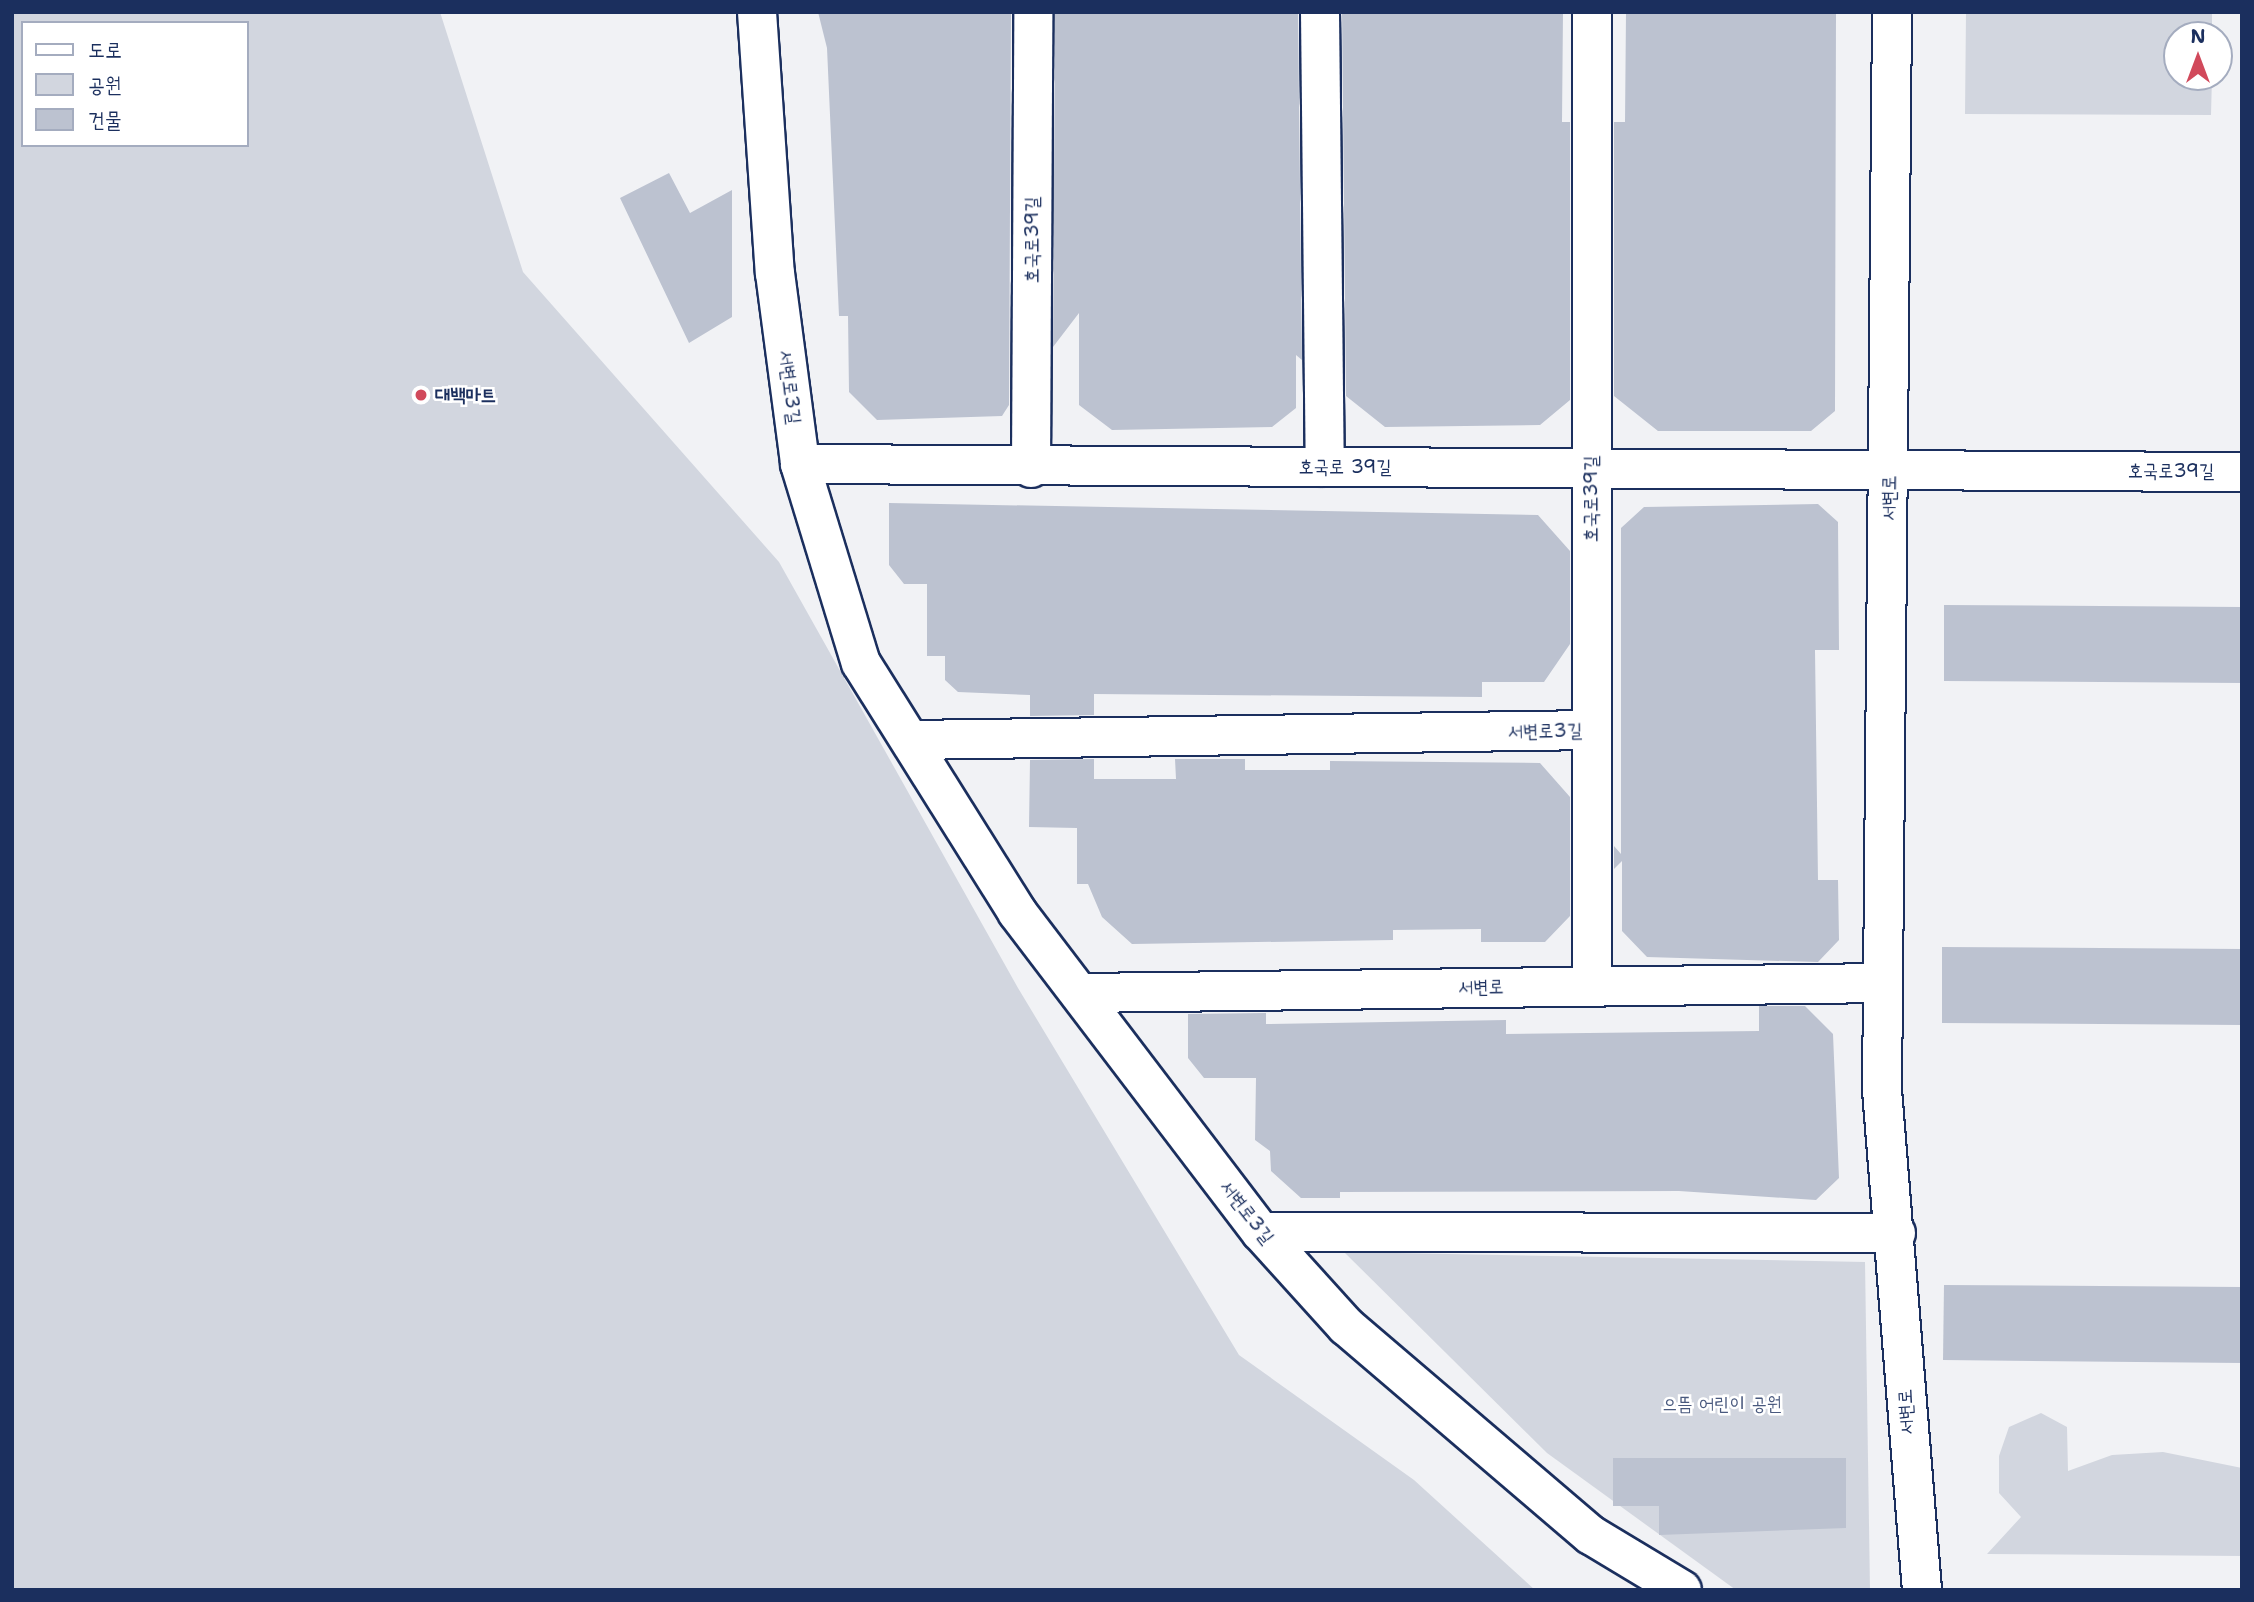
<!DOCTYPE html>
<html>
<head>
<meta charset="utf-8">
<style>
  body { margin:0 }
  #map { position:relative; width:2254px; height:1602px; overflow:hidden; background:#f1f2f5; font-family:"Shantell Sans","Poor Story",sans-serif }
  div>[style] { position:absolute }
  .green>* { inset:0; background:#d2d6df }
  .building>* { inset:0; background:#bcc2d0 }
  .roads { filter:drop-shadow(2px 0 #1b2f5e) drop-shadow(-2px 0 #1b2f5e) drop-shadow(0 2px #1b2f5e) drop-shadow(0 -2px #1b2f5e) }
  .minor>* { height:38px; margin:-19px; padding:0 19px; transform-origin:19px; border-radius:19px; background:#fff }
  .dots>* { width:19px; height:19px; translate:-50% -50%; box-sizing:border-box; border:4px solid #fff; border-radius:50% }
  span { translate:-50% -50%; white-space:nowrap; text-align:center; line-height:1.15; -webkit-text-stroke:5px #fff; paint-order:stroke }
  .street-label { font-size:19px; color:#1b2f5e }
  .poi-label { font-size:19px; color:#1b2f5e; font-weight:700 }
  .left { translate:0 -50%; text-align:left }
  .park-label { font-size:19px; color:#49597e }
  .frame { position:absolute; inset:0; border:14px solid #1b2f5e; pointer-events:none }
  .legend { position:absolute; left:21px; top:21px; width:228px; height:126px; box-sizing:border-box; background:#fff; border:2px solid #a4acbf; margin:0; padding:9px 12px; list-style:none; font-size:21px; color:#1b2f5e }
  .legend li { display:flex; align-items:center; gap:14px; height:35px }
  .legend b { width:35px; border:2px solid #a4acbf }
  .north { position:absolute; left:2163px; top:21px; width:70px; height:70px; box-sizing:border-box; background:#fff; border:2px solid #a4acbf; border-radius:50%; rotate:0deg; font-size:19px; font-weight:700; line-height:28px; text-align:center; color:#1b2f5e }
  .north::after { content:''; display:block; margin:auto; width:24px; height:32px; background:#d1495b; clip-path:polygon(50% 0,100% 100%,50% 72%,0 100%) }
</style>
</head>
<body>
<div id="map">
  <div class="green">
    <i style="clip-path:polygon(evenodd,12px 12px,440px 12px,523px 272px,779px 562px,1018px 988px,1239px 1355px,1414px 1480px,1535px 1590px,12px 1590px,12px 12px,23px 23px,247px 23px,247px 145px,23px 145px,23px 23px)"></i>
    <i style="clip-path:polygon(1966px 12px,2212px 12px,2212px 35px,2177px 35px,2177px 77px,2212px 77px,2211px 115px,1965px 114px)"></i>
    <i style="clip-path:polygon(1344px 1252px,1865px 1262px,1870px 1590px,1736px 1590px,1547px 1453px)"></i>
    <i style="clip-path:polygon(2041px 1413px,2067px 1427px,2068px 1471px,2112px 1455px,2163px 1452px,2242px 1468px,2242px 1556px,1987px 1554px,2021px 1517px,1999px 1493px,1999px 1456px,2009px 1427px)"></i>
  </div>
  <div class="building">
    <i style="clip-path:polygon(818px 12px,1011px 12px,1009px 405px,1002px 416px,877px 420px,849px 392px,848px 316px,839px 316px,827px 48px)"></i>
    <i style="clip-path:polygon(1055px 12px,1298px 12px,1302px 360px,1296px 355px,1296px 408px,1272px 427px,1112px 430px,1079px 405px,1079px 313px,1053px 347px)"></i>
    <i style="clip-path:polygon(1342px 12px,1563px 12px,1562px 122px,1570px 122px,1570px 400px,1540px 425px,1385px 427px,1346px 396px)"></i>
    <i style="clip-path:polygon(1626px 12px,1836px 12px,1835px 411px,1811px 431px,1658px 431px,1614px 396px,1614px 122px,1625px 122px)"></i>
    <i style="clip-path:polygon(669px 173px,690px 213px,732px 190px,732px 317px,689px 343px,620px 198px)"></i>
    <i style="clip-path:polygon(889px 503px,1538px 515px,1570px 551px,1570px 644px,1544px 682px,1482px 682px,1482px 697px,1094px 694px,1094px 715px,1030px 716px,1030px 695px,958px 692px,945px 680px,945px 656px,927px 656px,927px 584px,904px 584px,889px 565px)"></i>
    <i style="clip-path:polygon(1818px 504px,1838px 522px,1839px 650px,1815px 650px,1818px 880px,1838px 880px,1839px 940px,1818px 962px,1647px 957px,1622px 931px,1622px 861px,1614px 869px,1614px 846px,1621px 854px,1621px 528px,1644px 507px)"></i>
    <i style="clip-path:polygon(1944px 605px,2242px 607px,2242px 683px,1944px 681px)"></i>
    <i style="clip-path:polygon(1094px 759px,1094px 779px,1176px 779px,1175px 759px,1245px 759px,1245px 770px,1330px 770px,1330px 761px,1540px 763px,1570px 797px,1570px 916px,1545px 942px,1481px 942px,1481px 929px,1393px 930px,1393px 940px,1132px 944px,1102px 917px,1088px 884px,1077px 884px,1077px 828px,1029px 827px,1030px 760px)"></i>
    <i style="clip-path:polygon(1942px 947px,2242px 949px,2242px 1025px,1942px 1023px)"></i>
    <i style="clip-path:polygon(1759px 1006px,1805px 1006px,1833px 1034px,1839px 1178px,1816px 1200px,1679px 1191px,1340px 1192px,1340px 1198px,1301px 1198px,1271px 1171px,1270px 1151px,1255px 1140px,1256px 1078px,1204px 1078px,1188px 1058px,1188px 1014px,1266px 1013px,1266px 1024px,1506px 1020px,1506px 1034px,1759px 1031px)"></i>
    <i style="clip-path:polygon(1944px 1285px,2242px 1287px,2242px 1363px,1943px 1360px)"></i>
    <i style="clip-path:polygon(1613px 1458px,1846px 1458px,1846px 1528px,1659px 1535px,1659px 1506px,1613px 1506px)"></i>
  </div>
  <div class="roads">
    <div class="minor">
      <i style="left:757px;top:12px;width:262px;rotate:86.1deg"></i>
      <i style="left:775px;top:273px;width:193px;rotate:82.5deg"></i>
      <i style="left:800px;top:464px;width:208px;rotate:73deg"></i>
      <i style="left:861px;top:663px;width:294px;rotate:57.9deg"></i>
      <i style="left:1017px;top:912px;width:402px;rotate:52.7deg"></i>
      <i style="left:1261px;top:1232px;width:127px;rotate:47.9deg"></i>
      <i style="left:1346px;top:1326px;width:322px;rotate:40.5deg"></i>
      <i style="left:1591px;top:1535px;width:106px;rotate:31.1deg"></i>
      <i style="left:1320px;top:12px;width:455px;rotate:89.4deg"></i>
      <i style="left:1892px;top:12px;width:1078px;rotate:90.53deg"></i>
      <i style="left:1882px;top:1090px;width:502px;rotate:85.43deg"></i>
      <i style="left:800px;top:464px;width:1442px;rotate:0.32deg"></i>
      <i style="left:1031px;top:468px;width:456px;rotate:-89.7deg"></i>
      <i style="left:911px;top:740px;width:681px;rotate:-0.84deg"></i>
      <i style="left:1592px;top:986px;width:974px;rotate:-90deg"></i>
      <i style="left:1080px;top:993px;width:802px;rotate:-0.71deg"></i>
      <i style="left:1261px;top:1232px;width:635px;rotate:0.09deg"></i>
    </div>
  </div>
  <div class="dots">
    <i style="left:421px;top:395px;background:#d1495b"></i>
  </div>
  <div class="street-label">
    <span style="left:1032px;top:240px;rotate:-90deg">호국로39길</span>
    <span style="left:790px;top:387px;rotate:83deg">서변로3길</span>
    <span style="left:1345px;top:467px">호국로 39길</span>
    <span style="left:2171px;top:471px">호국로39길</span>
    <span style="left:1889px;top:498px;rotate:-89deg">서변로</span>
    <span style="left:1591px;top:499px;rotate:-90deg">호국로39길</span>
    <span style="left:1545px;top:731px;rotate:-1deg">서변로3길</span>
    <span style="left:1481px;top:987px;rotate:-1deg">서변로</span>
    <span style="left:1247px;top:1212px;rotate:52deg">서변로3길</span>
    <span style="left:1906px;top:1412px;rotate:-93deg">서변로</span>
  </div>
  <div class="poi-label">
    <span class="left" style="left:435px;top:395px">대백마트</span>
  </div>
  <div class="park-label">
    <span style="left:1722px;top:1404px">으뜸 어린이 공원</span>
  </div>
  <div class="frame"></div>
  <ul class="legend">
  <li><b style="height:9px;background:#fff"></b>도로</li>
  <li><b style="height:19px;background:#d2d6df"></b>공원</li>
  <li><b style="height:19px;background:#bcc2d0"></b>건물</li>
  </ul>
  <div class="north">N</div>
</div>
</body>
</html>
